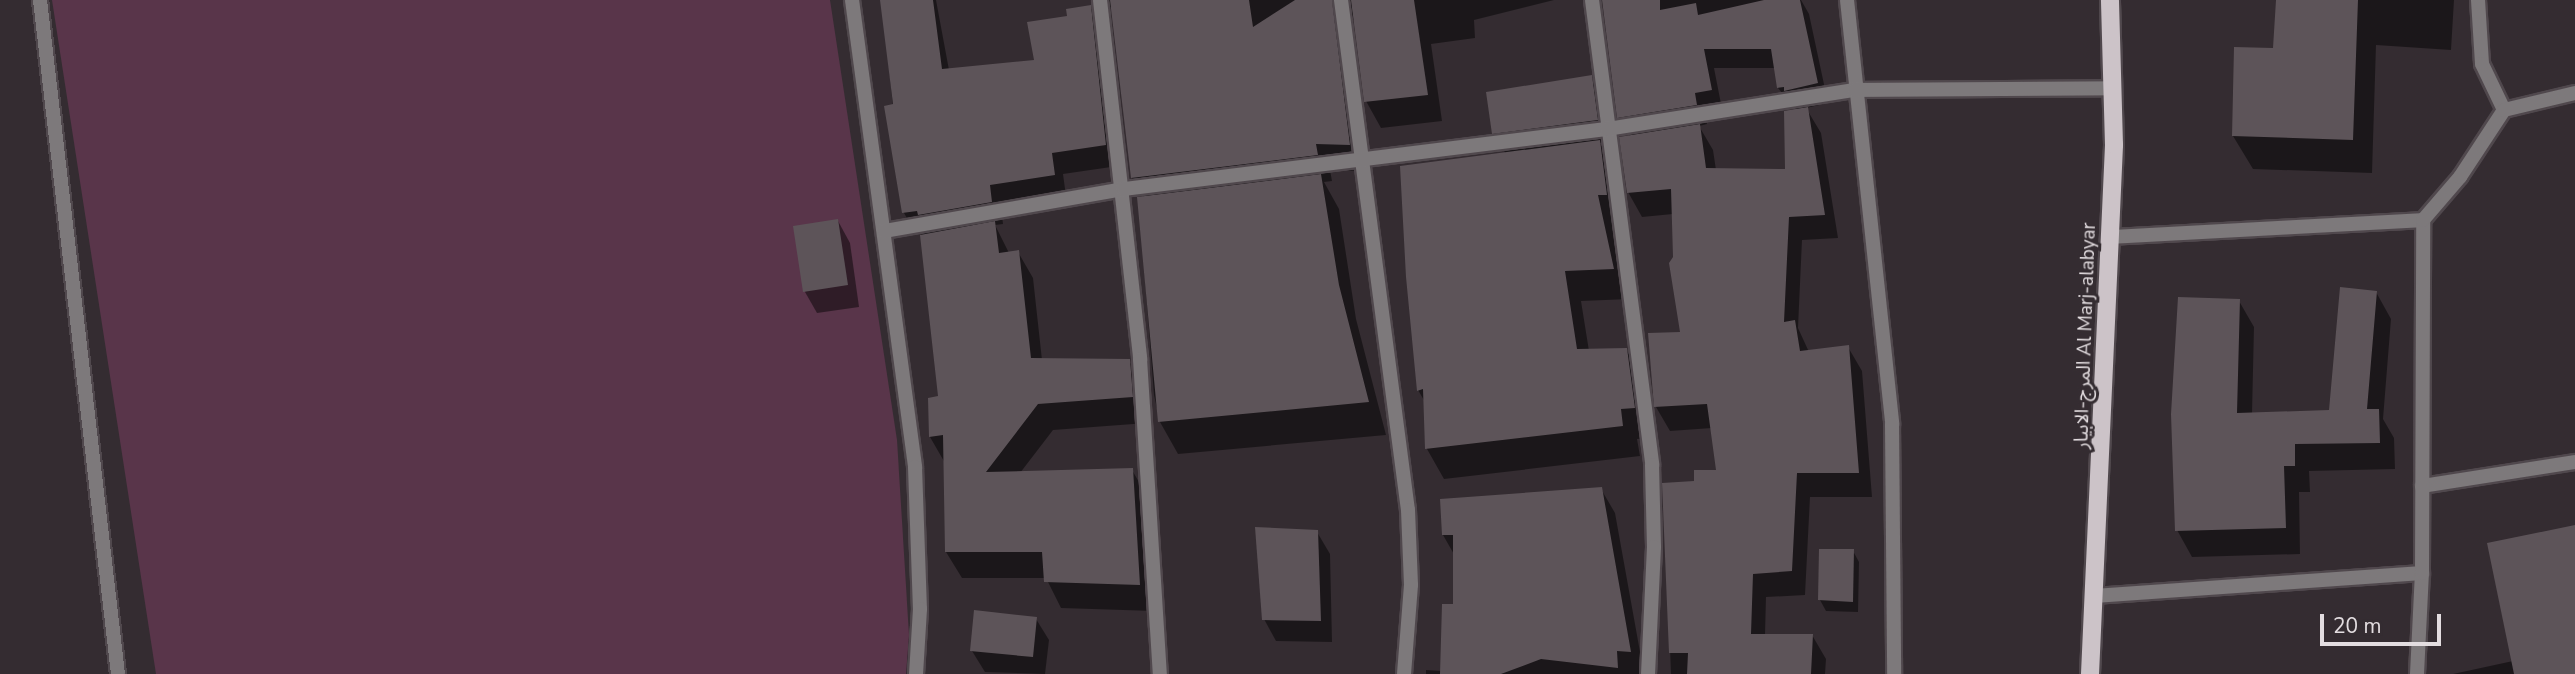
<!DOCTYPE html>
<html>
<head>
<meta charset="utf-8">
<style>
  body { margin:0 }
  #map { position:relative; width:2575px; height:674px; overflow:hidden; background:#342c31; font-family:"Nunito Sans","Noto Sans Arabic",sans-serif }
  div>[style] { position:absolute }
  .green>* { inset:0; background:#59354a }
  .shadow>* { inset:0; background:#0007 }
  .building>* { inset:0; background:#5d5459 }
  .roads { filter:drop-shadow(2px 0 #50484d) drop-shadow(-2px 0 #50484d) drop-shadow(0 2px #50484d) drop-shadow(0 -2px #50484d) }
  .minor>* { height:14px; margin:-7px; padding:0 7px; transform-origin:7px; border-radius:7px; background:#7d797b }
  .primary>* { height:18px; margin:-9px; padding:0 9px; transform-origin:9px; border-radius:9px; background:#ccc3c8 }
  span { translate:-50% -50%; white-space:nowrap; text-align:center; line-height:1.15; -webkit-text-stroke:6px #342c31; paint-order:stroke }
  .street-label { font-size:19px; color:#e3dde0 }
  .scale { position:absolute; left:2320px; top:614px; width:121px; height:32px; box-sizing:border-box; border:4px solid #e3dde0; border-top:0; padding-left:9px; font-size:21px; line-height:24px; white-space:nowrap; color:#e3dde0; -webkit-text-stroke:5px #342c31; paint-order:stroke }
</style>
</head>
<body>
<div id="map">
  <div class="green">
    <i style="clip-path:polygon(52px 0,830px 0,897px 440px,909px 635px,906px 674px,156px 674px)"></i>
  </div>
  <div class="shadow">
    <i style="clip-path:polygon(882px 0,936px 0,949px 70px,1036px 61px,1069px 17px,1090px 7px,1102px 28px,1118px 166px,1063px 174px,1066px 196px,1001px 206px,1003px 224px,995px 225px,1009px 253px,1018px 252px,1033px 278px,1042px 360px,1129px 361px,1145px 387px,1147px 423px,1053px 430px,1020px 473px,1132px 470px,1147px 496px,1154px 611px,1061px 608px,1046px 578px,962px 578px,946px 552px,945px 463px,930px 437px,940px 397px,921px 233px,916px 234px,904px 213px)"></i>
    <i style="clip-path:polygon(1106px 0,1554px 0,1474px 20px,1475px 38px,1431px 44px,1442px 121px,1381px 128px,1366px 101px,1355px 18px,1346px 29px,1364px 171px,1330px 170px,1332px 181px,1324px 182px,1339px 209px,1356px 319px,1386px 435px,1178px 454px,1160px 422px,1154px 395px,1139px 199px,1144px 198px,1132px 178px,1113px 11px)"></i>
    <i style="clip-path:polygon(evenodd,1602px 0,1801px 0,1809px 14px,1828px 103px,1806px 108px,1821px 133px,1838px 238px,1802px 240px,1798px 328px,1809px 352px,1848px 347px,1862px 371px,1872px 497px,1810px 497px,1805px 595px,1766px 597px,1765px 635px,1812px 635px,1826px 659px,1825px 674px,1671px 674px,1664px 485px,1696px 483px,1718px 472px,1712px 428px,1670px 431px,1656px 407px,1682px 333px,1673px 214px,1642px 217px,1628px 192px,1630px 137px,1619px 117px,1602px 0,1714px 68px,1776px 68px,1778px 88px,1797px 111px,1787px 171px,1716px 170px,1713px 150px,1699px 126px,1707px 124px,1705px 112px,1722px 109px,1714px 68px)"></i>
    <i style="clip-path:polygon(2278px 0,2454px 0,2451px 50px,2376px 45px,2372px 173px,2253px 169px,2233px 136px,2275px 50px)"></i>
    <i style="clip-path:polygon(1591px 77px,1604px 98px,1609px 142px,1600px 143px,1617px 172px,1624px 225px,1614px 225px,1630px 299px,1581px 301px,1589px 351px,1626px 349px,1644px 380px,1651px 438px,1637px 439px,1640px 456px,1444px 479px,1427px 449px,1425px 402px,1418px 390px,1506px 154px,1494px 133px)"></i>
    <i style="clip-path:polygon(838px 221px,850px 243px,859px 307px,817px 313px,805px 292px)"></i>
    <i style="clip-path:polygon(2376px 292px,2391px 319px,2383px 419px,2394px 438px,2395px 469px,2309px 471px,2310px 492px,2299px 492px,2300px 554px,2192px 557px,2177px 530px,2239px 301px,2254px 327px,2252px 414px,2331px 412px)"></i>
    <i style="clip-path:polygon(1601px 489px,1615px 513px,1644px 674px,1426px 674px,1426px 670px,1442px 671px,1455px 605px,1455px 556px,1443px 535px)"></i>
    <i style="clip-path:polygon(2575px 527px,2575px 674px,2453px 674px,2513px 661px)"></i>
    <i style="clip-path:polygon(1317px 532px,1330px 554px,1332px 642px,1276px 641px,1264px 619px)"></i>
    <i style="clip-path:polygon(1853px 551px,1859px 562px,1858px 612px,1826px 611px,1820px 600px)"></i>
    <i style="clip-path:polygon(1036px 619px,1049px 640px,1045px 674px,985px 672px,972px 651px)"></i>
  </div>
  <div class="building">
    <i style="clip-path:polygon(880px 0,933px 0,942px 69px,1034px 60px,1027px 22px,1067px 16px,1066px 9px,1091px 5px,1106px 145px,1052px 153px,1055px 175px,990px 185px,992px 202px,918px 215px,917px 211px,902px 213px,884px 106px,893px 104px)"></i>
    <i style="clip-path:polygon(1110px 0,1249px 0,1253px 27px,1295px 0,1332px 0,1350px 145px,1316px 144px,1318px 155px,1131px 178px)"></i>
    <i style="clip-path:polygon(1351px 0,1414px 0,1428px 95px,1364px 102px)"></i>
    <i style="clip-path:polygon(1602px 0,1660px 0,1660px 10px,1696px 3px,1698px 15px,1764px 0,1800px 0,1818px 83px,1784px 91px,1784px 87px,1777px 88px,1771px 49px,1704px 49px,1712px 90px,1695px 93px,1697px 105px,1617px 118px)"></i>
    <i style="clip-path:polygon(2276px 0,2358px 0,2353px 140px,2232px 136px,2234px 47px,2273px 48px)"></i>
    <i style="clip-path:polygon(1592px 75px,1598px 120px,1492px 134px,1486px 92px)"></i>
    <i style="clip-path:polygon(1808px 107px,1825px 215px,1789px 217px,1784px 322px,1795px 320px,1800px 351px,1849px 345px,1859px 473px,1797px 473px,1792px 571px,1753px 574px,1751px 634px,1813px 634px,1811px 674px,1687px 674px,1688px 653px,1669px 653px,1662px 483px,1694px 481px,1694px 470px,1716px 470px,1707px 404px,1654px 407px,1648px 333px,1680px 332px,1669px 263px,1673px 257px,1671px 189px,1627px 193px,1619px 137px,1700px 124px,1706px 168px,1785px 169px,1784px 111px)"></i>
    <i style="clip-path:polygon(1600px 140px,1607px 195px,1598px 195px,1614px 269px,1565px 271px,1577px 349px,1627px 348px,1635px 408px,1621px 409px,1623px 426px,1425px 449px,1423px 389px,1417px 391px,1406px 277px,1400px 166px)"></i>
    <i style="clip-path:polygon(1321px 174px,1339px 285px,1369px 402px,1158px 422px,1137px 197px)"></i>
    <i style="clip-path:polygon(838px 219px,848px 285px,803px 292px,793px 226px)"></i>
    <i style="clip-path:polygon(995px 221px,999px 253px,1019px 250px,1031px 358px,1130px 359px,1133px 397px,1038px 404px,986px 472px,1133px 468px,1140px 585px,1044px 582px,1042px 552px,945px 552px,943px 435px,929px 437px,928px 398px,938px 396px,920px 235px)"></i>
    <i style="clip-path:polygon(2340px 287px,2377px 291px,2367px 409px,2379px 409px,2380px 443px,2295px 444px,2295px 466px,2284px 466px,2286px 528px,2175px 531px,2171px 414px,2178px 297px,2240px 299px,2237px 413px,2329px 410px)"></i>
    <i style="clip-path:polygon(1602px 487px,1631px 652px,1617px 651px,1618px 668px,1541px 659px,1501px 674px,1440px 674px,1442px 604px,1453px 604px,1453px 535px,1442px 535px,1440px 499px)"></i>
    <i style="clip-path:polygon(2575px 525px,2575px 674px,2514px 674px,2487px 543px)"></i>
    <i style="clip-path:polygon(1255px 527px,1318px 530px,1321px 621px,1262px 620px)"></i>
    <i style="clip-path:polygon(1819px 549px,1854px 549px,1853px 602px,1818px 600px)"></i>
    <i style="clip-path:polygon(974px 610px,1037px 617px,1033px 657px,970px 651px)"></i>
  </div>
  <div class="roads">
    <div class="minor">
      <i style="left:40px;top:0;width:678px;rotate:83.4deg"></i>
      <i style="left:852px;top:0;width:471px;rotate:82.3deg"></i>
      <i style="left:915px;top:467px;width:142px;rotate:88deg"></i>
      <i style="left:920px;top:609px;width:65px;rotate:93.5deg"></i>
      <i style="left:1100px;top:0;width:361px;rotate:83.6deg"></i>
      <i style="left:1140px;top:359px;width:316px;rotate:86.4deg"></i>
      <i style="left:1341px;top:0;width:514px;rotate:82.52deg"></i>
      <i style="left:1408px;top:510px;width:75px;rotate:87.7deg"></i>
      <i style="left:1411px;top:585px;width:89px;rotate:94.5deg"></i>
      <i style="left:1592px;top:0;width:469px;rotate:82.6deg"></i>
      <i style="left:1652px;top:465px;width:82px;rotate:88.6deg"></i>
      <i style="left:1654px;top:547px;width:127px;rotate:92.7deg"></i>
      <i style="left:1847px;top:0;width:426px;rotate:83.9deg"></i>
      <i style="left:1892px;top:424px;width:250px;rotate:89.5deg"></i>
      <i style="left:2478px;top:0;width:64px;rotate:86.4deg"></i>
      <i style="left:2482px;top:64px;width:51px;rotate:64.4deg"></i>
      <i style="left:885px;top:231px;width:243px;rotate:-10deg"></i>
      <i style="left:1124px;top:189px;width:487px;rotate:-7.1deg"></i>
      <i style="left:1607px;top:129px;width:250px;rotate:-9deg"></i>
      <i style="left:1854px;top:90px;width:259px;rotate:-0.4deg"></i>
      <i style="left:2111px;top:237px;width:312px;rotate:-3.1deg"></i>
      <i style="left:2422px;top:486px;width:155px;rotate:-8.9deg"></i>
      <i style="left:2094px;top:596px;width:329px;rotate:-4deg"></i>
      <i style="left:2417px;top:674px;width:101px;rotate:-87.2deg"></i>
      <i style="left:2422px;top:573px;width:353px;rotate:-89.8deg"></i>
      <i style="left:2423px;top:220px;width:57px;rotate:-49.3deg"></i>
      <i style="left:2460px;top:177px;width:80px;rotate:-56.7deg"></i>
      <i style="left:2504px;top:110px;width:73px;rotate:-13.5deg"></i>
    </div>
    <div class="primary">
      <i style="left:2090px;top:674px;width:530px;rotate:-87.4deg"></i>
      <i style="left:2114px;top:145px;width:145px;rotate:-91.6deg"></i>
    </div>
  </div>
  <div class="street-label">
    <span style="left:2086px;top:336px;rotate:-88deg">المرج-الابيار Al Marj-alabyar</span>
  </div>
  <div class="scale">20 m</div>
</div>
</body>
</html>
